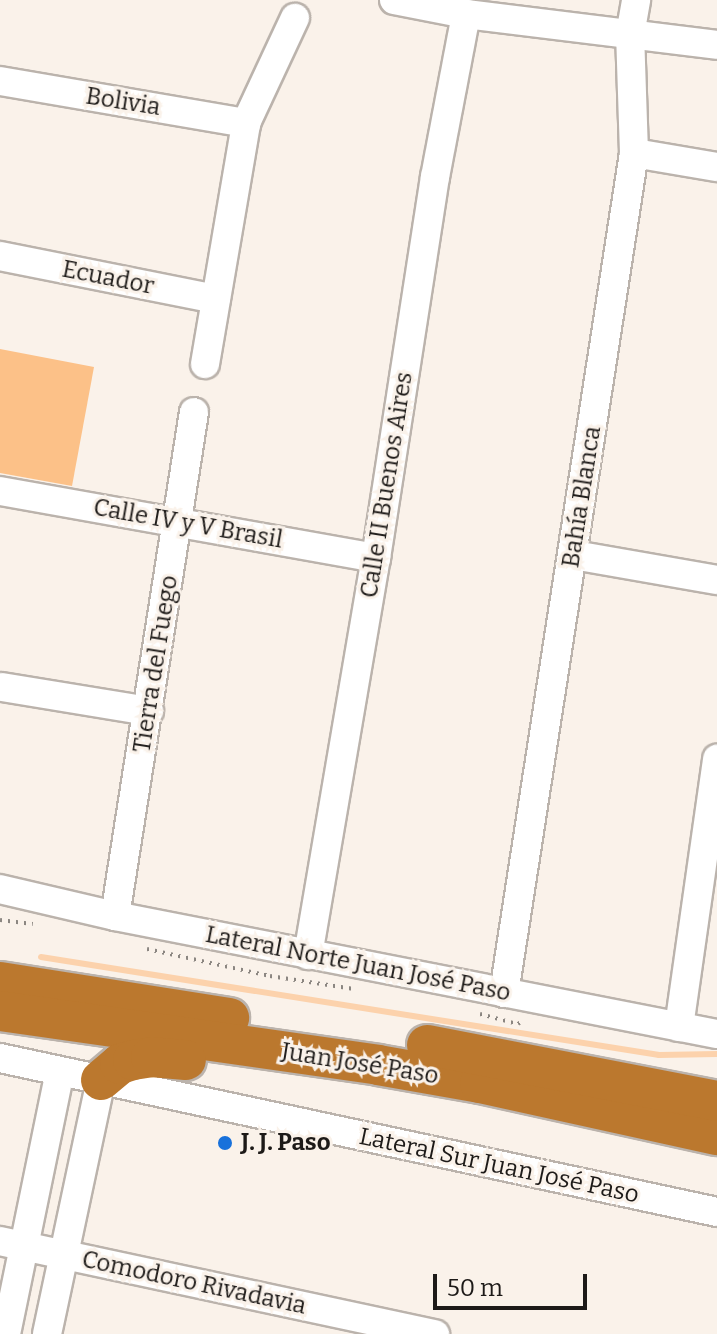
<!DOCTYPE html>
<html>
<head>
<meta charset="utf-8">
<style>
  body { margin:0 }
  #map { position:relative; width:717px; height:1334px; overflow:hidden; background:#faf2ea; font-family:Bitter,serif }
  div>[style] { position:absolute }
  .green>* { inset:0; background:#fcc188 }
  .stream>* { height:6px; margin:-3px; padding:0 3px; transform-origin:3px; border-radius:3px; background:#fcd2ac }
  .path>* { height:4px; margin-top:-2px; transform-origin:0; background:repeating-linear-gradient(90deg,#8b8681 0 2px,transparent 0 8px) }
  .roads { filter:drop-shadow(2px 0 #bbb3ac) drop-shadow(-2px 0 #bbb3ac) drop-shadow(0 2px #bbb3ac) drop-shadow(0 -2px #bbb3ac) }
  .minor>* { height:28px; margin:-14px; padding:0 14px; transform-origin:14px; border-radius:14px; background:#fff }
  .highway>* { height:40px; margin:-20px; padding:0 20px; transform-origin:20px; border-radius:20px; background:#bb782e }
  .dots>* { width:22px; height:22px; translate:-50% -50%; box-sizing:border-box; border:4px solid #faf2ea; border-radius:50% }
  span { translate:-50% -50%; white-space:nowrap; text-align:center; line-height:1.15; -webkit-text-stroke:6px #faf2ea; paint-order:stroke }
  .street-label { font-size:24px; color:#1d1a18 }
  .poi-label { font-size:24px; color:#1d1a18; font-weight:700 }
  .left { translate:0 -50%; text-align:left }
  .scale { position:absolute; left:433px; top:1274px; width:154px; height:36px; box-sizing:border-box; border:4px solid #1d1a18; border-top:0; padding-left:10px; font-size:24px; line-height:28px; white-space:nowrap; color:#1d1a18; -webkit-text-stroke:6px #faf2ea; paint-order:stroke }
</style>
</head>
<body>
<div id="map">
  <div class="green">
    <i style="clip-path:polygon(0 349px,94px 367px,72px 486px,0 473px)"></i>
  </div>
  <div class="stream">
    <i style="left:41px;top:957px;width:626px;rotate:9.01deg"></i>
    <i style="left:659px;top:1055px;width:58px;rotate:-1deg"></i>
  </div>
  <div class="path">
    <i style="left:0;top:920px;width:33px;rotate:7deg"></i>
    <i style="left:147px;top:949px;width:126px;rotate:12.4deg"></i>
    <i style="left:270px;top:976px;width:85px;rotate:8.8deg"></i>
    <i style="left:480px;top:1014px;width:39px;rotate:15deg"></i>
    <i style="left:518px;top:1024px;width:5px;rotate:-37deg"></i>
  </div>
  <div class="roads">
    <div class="minor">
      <i style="left:394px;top:0;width:73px;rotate:11deg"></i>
      <i style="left:466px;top:14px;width:253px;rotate:7deg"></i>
      <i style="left:0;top:81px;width:250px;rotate:9.7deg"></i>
      <i style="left:634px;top:153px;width:84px;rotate:9.6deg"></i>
      <i style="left:0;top:256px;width:220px;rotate:11.3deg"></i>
      <i style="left:205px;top:364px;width:244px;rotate:-80.3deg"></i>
      <i style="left:246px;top:123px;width:116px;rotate:-65deg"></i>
      <i style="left:0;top:491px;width:382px;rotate:10.1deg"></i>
      <i style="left:574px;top:555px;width:145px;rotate:9.9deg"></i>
      <i style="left:2px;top:687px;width:149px;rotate:9.3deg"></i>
      <i style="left:0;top:889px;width:118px;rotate:13.2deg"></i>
      <i style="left:115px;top:916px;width:613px;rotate:11.09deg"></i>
      <i style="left:115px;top:916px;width:510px;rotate:-81.09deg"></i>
      <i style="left:308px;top:955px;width:403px;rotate:-80.3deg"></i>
      <i style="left:376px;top:558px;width:386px;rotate:-81.2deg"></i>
      <i style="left:435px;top:177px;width:166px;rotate:-79.2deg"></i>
      <i style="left:504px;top:993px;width:850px;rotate:-81.2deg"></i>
      <i style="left:634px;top:153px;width:118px;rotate:-91.9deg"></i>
      <i style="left:630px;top:35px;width:36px;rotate:-80deg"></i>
      <i style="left:679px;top:1027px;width:271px;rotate:-81.9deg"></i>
      <i style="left:0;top:1058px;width:733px;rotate:12.12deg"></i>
      <i style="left:0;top:1241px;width:445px;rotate:12.1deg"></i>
      <i style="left:6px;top:1334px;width:268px;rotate:-78.4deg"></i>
      <i style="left:47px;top:1334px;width:260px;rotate:-78deg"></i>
    </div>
    <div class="highway">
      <i style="left:0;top:982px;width:232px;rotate:8.9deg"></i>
      <i style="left:0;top:1011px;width:382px;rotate:8.1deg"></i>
      <i style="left:378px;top:1065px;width:104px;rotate:10deg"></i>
      <i style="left:480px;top:1083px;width:243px;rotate:12.4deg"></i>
      <i style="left:427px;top:1045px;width:295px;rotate:10.9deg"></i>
      <i style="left:101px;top:1080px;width:25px;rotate:-40deg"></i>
      <i style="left:120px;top:1064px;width:14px;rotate:-17deg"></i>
      <i style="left:133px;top:1060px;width:18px;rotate:-9deg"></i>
      <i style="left:151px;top:1057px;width:35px;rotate:5deg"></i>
    </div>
  </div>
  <div class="dots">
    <i style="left:225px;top:1143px;background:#1871db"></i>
  </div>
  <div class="street-label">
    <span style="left:123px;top:102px;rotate:9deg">Bolivia</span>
    <span style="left:108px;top:278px;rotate:11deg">Ecuador</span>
    <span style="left:387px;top:485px;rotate:-81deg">Calle II Buenos Aires</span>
    <span style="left:582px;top:497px;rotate:-81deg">Bahía Blanca</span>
    <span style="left:188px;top:524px;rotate:10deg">Calle IV y V Brasil</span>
    <span style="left:156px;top:664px;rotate:-81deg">Tierra del Fuego</span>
    <span style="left:358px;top:964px;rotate:11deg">Lateral Norte Juan José Paso</span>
    <span style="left:360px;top:1064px;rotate:9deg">Juan José Paso</span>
    <span style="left:499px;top:1166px;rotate:12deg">Lateral Sur Juan José Paso</span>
    <span style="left:194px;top:1283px;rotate:12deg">Comodoro Rivadavia</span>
  </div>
  <div class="poi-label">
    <span class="left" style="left:241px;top:1143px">J. J. Paso</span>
  </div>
  <div class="scale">50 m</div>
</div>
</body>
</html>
